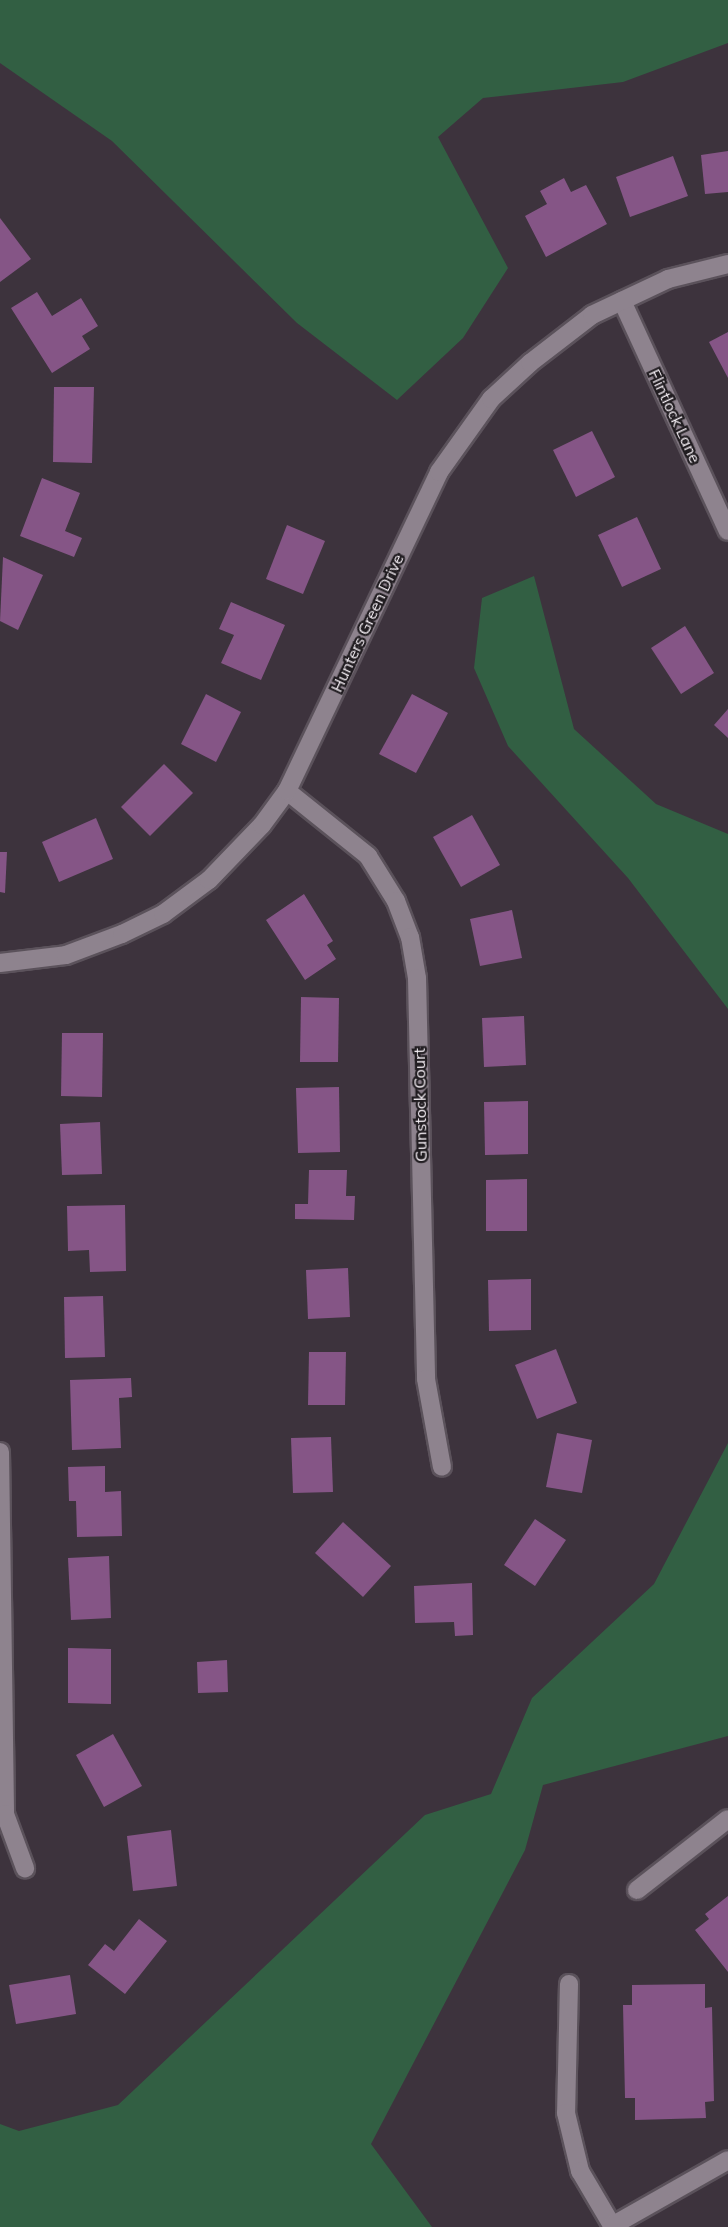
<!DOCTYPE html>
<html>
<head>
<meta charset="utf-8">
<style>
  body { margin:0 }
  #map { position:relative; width:728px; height:2227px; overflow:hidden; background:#3d333d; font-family:Mulish,sans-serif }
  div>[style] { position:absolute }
  .green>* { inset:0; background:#325f43 }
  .building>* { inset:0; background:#855586 }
  .roads { filter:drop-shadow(2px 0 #5b525b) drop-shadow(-2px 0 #5b525b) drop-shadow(0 2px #5b525b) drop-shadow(0 -2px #5b525b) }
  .service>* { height:18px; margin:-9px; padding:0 9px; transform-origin:9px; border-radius:9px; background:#8e838e }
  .minor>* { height:18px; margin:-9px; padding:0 9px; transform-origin:9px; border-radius:9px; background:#8e838e }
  span { translate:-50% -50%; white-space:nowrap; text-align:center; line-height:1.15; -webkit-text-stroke:4.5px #211d21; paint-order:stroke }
  .street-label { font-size:16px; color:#f6f0f6 }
</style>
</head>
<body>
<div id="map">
  <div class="green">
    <i style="clip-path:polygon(0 0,728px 0,728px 43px,623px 82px,483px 98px,438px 137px,508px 268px,463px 338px,397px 400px,297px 323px,112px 141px,0 63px)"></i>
    <i style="clip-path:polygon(534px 576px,574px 729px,656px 804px,728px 834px,728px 1009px,628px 878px,508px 746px,474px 668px,482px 598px)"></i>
    <i style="clip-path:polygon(728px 1443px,728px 1736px,543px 1785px,525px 1850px,371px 2144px,432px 2227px,0 2227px,0 2124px,19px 2131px,118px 2105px,425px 1815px,491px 1794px,532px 1698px,654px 1584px)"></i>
  </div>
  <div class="building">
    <i style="clip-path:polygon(728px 151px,728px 192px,705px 194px,701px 155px)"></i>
    <i style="clip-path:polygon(673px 156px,688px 196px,630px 217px,616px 177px)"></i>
    <i style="clip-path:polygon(564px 178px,571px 192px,586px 185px,607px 224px,546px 257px,525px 216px,547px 204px,540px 191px)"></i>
    <i style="clip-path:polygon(0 218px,31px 259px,0 282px)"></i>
    <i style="clip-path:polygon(37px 292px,52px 316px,81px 298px,98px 326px,82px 336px,90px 349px,52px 373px,11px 308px)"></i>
    <i style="clip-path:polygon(728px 332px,728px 378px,709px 342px)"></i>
    <i style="clip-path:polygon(54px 387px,94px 387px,92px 463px,53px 462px)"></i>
    <i style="clip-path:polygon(592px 431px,615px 477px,576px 497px,553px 450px)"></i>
    <i style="clip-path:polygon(42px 478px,80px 493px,65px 531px,82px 538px,74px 557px,20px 536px)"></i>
    <i style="clip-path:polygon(637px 517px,661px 569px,622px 587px,598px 535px)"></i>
    <i style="clip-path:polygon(287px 525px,325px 541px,303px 594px,266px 579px)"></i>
    <i style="clip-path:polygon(3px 557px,43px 575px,18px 630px,0 621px)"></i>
    <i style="clip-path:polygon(231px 602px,285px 625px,261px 680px,221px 663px,234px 635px,219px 629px)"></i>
    <i style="clip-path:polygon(685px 626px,714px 673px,681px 694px,651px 648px)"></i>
    <i style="clip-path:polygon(206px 694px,241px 712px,216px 762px,181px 744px)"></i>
    <i style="clip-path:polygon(412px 694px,448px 713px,416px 773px,379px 754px)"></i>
    <i style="clip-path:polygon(728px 709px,728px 738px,714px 725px)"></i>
    <i style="clip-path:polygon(164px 764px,193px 793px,150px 836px,121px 807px)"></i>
    <i style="clip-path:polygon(472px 815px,500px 865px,461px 887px,433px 837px)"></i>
    <i style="clip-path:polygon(96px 818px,113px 859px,59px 882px,42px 842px)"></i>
    <i style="clip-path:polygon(0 852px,7px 852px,5px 893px,0 892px)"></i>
    <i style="clip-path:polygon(304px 894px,333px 941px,327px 945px,336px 959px,305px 980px,266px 920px)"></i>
    <i style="clip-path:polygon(512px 910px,522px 958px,480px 966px,470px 919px)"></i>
    <i style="clip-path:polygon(301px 997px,339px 998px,338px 1062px,300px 1062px)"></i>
    <i style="clip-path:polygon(524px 1016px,526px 1065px,484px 1067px,482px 1018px)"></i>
    <i style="clip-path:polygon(62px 1033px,103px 1033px,102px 1097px,61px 1096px)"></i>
    <i style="clip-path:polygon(339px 1087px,340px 1152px,298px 1153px,296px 1088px)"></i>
    <i style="clip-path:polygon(528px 1101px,528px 1154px,485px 1155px,484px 1102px)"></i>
    <i style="clip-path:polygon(100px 1122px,102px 1174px,62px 1175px,60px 1124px)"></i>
    <i style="clip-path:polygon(309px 1170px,347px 1170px,346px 1196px,355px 1196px,354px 1220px,295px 1219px,295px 1204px,308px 1204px)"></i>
    <i style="clip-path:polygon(527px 1179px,527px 1231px,486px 1231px,486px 1180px)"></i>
    <i style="clip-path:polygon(125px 1205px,126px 1271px,90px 1272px,89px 1250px,68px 1251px,67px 1206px)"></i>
    <i style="clip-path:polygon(348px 1268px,350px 1317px,308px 1319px,306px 1270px)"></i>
    <i style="clip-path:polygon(531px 1279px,531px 1330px,489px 1331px,488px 1280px)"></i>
    <i style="clip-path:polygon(103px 1296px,105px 1357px,65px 1358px,64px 1297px)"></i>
    <i style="clip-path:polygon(556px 1349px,577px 1403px,537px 1419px,515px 1365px)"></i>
    <i style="clip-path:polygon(309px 1352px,346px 1352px,345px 1405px,308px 1405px)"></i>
    <i style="clip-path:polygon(131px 1378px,132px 1397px,119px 1398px,121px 1448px,72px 1450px,70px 1380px)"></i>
    <i style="clip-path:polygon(557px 1433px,592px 1440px,582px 1493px,546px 1487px)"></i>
    <i style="clip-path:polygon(331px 1437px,333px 1492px,293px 1493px,291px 1438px)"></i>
    <i style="clip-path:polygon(105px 1466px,105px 1492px,121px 1491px,122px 1536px,77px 1537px,76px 1501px,69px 1501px,68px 1467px)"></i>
    <i style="clip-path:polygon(535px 1519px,566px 1540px,535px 1586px,504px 1565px)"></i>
    <i style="clip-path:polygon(343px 1522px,391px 1566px,363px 1597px,315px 1553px)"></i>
    <i style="clip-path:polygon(109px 1556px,111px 1618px,71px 1620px,68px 1558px)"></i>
    <i style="clip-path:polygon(472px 1583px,473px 1635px,455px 1636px,454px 1622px,415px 1623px,414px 1586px)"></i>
    <i style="clip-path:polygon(68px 1648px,111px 1649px,111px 1704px,68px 1703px)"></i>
    <i style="clip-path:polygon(227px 1660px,228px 1692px,198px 1693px,197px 1662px)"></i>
    <i style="clip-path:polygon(113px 1734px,142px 1786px,104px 1807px,76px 1755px)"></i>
    <i style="clip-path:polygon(171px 1830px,177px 1886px,133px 1891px,127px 1836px)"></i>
    <i style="clip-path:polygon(728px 1896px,728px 1972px,695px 1930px,709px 1919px,705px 1914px)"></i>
    <i style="clip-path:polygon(139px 1919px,167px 1941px,125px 1994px,88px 1965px,105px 1944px,114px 1951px)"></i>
    <i style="clip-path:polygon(70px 1975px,76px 2014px,16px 2024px,9px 1985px)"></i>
    <i style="clip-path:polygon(705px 1984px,705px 2008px,712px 2007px,714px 2101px,705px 2102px,706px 2118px,635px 2120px,635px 2098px,625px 2098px,623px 2005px,632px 2005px,632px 1985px)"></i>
  </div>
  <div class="roads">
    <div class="service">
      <i style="left:637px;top:1890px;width:115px;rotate:-38deg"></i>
      <i style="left:569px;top:1984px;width:129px;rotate:91.3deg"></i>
      <i style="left:566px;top:2113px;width:60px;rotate:76.4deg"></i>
      <i style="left:580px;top:2171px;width:65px;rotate:59.5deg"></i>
      <i style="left:612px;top:2226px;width:133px;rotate:-29.6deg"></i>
    </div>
    <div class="minor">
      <i style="left:622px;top:301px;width:253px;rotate:65.3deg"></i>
      <i style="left:287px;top:791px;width:104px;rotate:38.7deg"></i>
      <i style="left:368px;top:856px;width:53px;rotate:58.1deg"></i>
      <i style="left:396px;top:901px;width:39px;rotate:69deg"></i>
      <i style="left:410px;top:937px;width:42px;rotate:80.3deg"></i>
      <i style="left:417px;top:978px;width:401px;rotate:88.7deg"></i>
      <i style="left:426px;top:1379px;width:89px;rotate:79.7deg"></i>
      <i style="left:0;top:963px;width:66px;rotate:-6.9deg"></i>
      <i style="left:66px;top:955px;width:60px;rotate:-20.6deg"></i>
      <i style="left:122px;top:934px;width:46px;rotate:-26deg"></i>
      <i style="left:163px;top:914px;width:57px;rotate:-36.5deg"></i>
      <i style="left:209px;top:880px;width:76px;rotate:-46.1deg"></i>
      <i style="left:262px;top:825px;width:42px;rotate:-53.7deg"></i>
      <i style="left:287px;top:791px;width:353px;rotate:-64.5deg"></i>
      <i style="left:439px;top:472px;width:90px;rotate:-54.5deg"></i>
      <i style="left:491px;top:399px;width:53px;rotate:-42.7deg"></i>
      <i style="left:530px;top:363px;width:78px;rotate:-37.7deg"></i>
      <i style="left:592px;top:315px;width:84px;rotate:-25.3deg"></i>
      <i style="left:668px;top:279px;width:62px;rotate:-14deg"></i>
      <i style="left:0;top:1452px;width:362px;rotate:89.2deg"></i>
      <i style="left:5px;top:1814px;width:58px;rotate:69.7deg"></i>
    </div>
  </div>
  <div class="street-label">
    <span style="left:675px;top:416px;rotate:65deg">Flintlock Lane</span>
    <span style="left:367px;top:623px;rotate:-65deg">Hunters Green Drive</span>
    <span style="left:420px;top:1105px;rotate:-91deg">Gunstock Court</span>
  </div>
</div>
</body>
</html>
